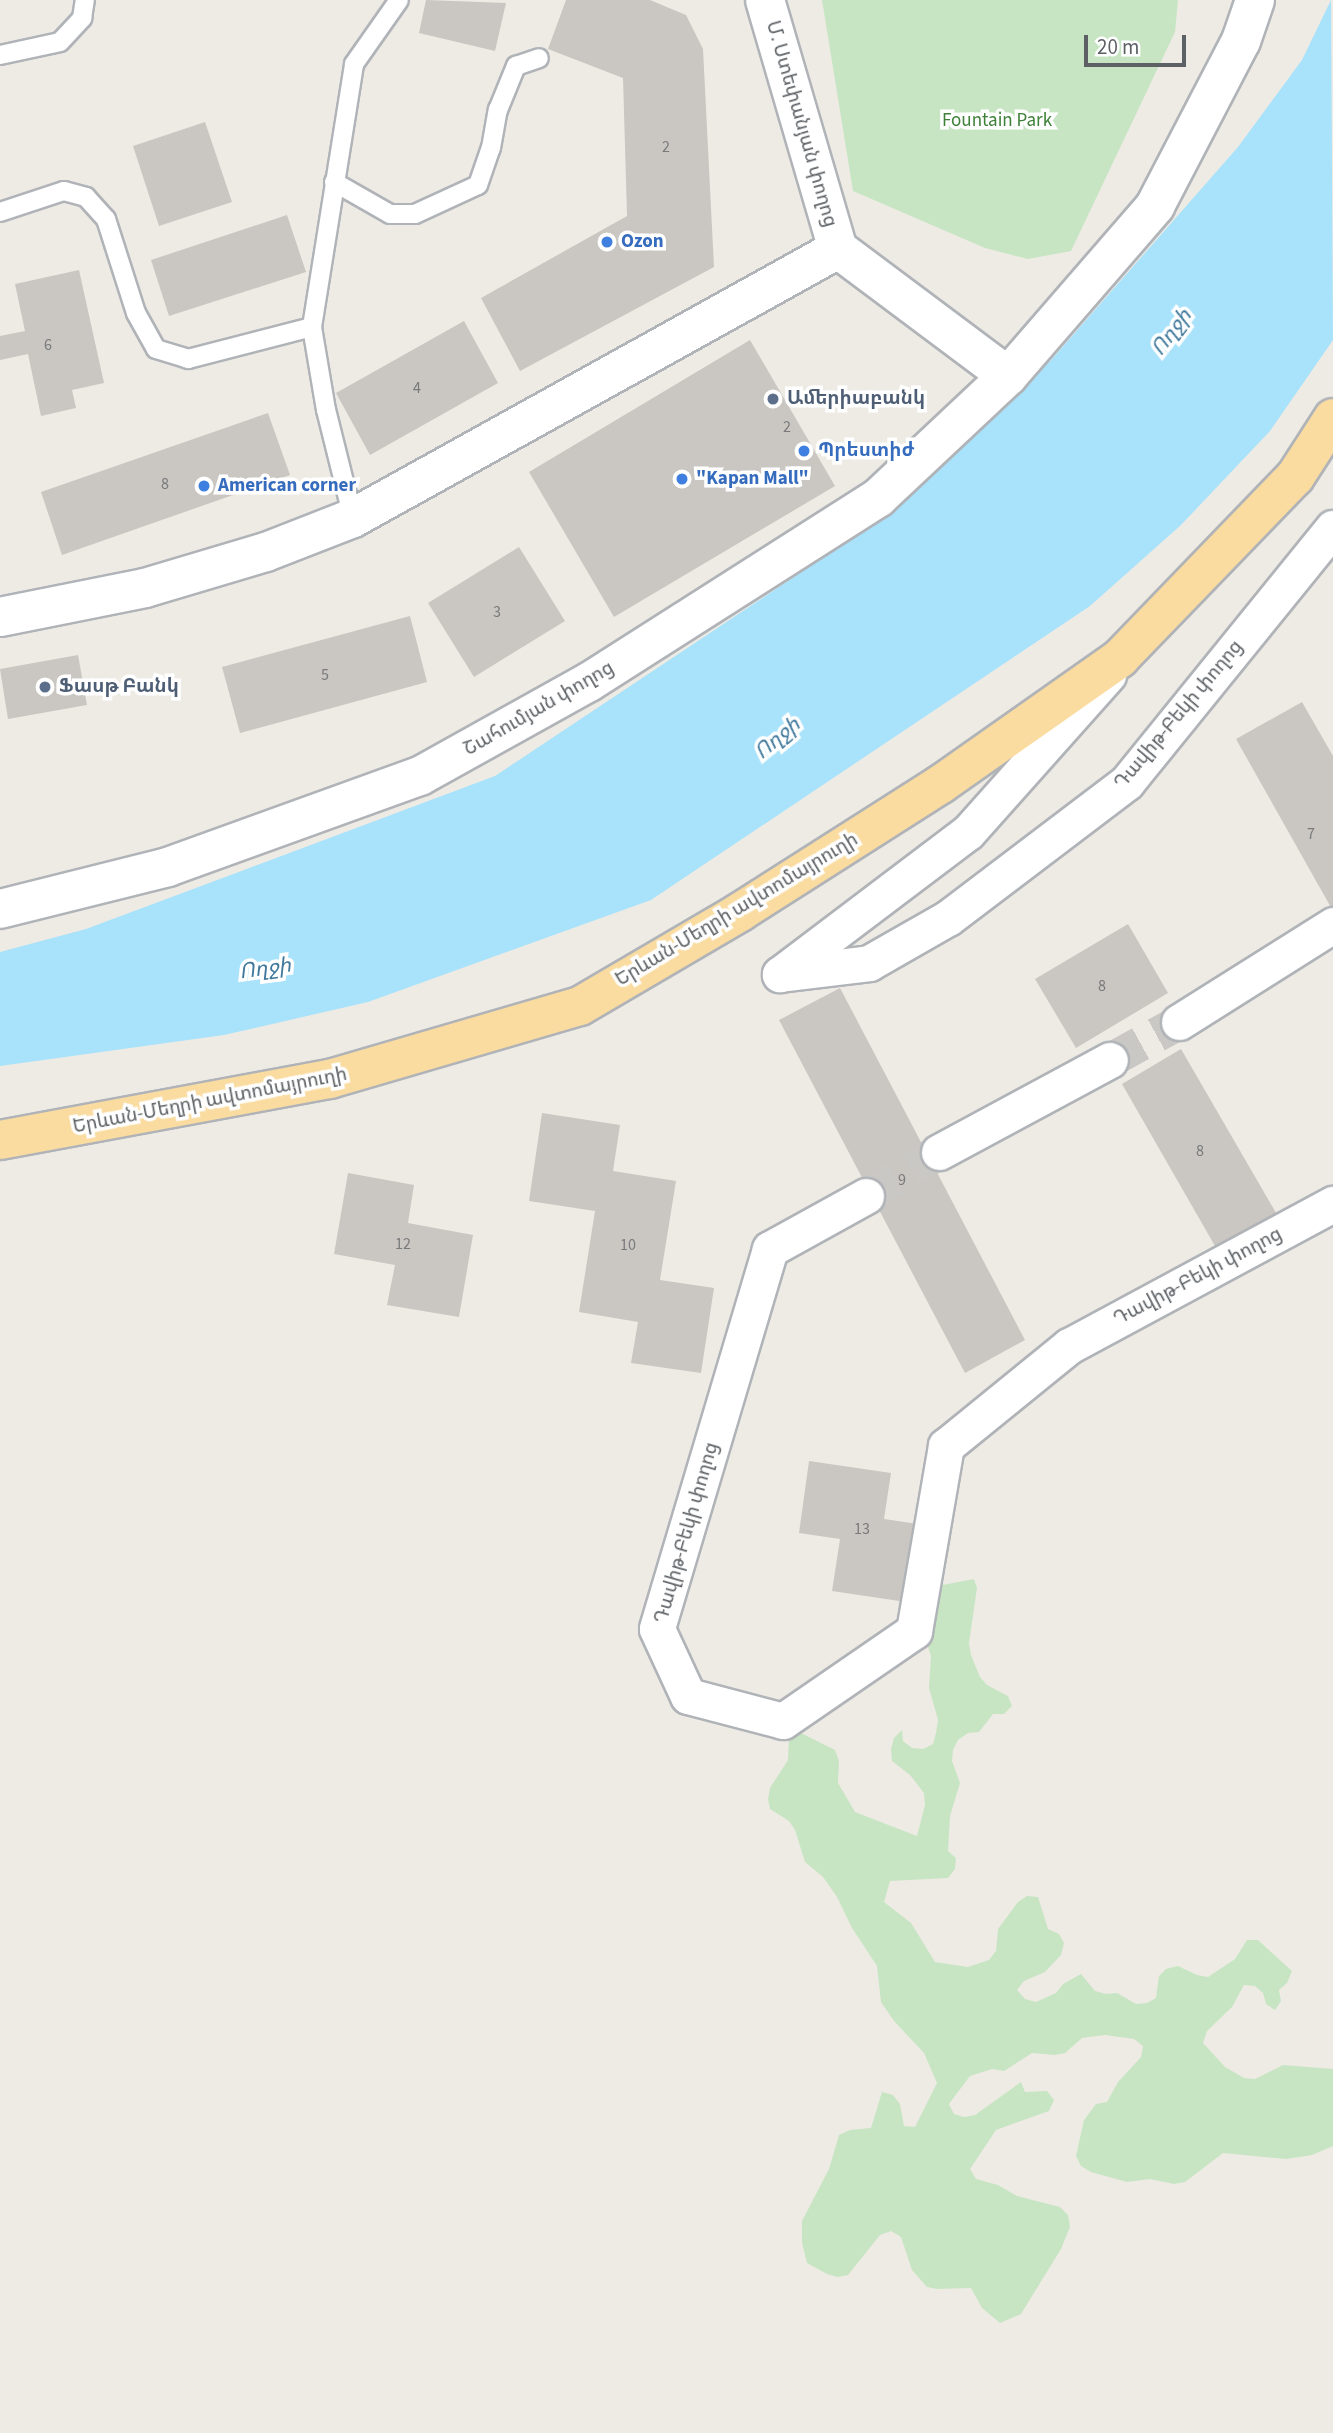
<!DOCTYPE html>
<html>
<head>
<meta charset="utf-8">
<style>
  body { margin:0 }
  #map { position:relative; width:1333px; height:2433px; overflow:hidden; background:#eeebe5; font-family:"Source Sans 3","Noto Sans Armenian",sans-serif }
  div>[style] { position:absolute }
  .green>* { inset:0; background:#c7e5c3 }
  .water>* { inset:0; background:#a8e2fb }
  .building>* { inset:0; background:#cac6c1 }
  .minor-tunnel>* { height:35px; margin-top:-17.5px; transform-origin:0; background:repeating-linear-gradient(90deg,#cac8c5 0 35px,transparent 0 53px) }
  .roads { filter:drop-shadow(2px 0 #b0b3b7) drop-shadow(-2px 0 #b0b3b7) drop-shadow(0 2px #b0b3b7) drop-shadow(0 -2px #b0b3b7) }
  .service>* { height:18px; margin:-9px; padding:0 9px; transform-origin:9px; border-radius:9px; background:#fff }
  .minor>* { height:35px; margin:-17.5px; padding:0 17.5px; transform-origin:17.5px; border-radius:17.5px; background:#fff }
  .tertiary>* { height:38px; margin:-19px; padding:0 19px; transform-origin:19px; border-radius:19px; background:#fff }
  .trunk>* { height:38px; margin:-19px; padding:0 19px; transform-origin:19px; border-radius:19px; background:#fadba0 }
  .dots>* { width:19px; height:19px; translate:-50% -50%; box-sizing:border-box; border:4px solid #fff; border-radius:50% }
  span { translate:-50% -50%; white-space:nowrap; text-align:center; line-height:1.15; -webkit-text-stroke:7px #fff; paint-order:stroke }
  .number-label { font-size:16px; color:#787a7c }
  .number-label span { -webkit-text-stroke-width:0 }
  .park-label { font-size:19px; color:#3e8138 }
  .street-label { font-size:19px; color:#5d6165 }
  .shop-label { font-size:19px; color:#366cbe; font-weight:700 }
  .left { translate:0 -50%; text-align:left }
  .service-label { font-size:19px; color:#4e5e75; font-weight:700 }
  .water-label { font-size:21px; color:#3f789b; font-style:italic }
  .scale { position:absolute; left:1084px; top:35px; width:102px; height:32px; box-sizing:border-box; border:4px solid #5d6165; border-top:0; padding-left:9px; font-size:21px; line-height:24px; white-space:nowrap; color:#5d6165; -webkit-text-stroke:5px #fff; paint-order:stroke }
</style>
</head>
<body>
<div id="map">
  <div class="green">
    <i style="clip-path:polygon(822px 0,1178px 0,1175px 32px,1071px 251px,1028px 259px,985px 248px,853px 191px)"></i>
    <i style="clip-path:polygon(974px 1579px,977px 1588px,969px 1643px,971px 1655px,980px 1677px,987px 1685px,1008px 1696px,1012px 1706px,1004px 1714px,993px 1714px,979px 1732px,968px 1733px,958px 1740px,953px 1750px,952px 1761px,960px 1783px,950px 1816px,948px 1851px,956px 1858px,955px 1869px,948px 1878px,890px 1881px,884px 1902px,911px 1923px,935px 1962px,968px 1967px,989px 1960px,996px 1951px,998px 1929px,1018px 1902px,1027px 1896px,1038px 1897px,1048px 1929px,1059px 1934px,1064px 1943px,1061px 1955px,1045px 1972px,1024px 1981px,1017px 1990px,1025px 1999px,1036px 2002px,1056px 1993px,1063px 1984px,1081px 1974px,1095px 1991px,1106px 1994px,1117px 1993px,1136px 2004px,1147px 2003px,1156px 1998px,1159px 1976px,1166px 1969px,1178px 1966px,1197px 1975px,1208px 1977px,1235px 1959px,1247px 1940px,1258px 1940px,1292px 1971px,1287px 1983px,1279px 1990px,1281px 2001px,1275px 2010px,1266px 2004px,1263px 1993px,1255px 1986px,1244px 1985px,1232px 2007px,1207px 2031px,1203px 2043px,1225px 2067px,1244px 2078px,1255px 2079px,1283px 2065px,1333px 2069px,1333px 2146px,1312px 2155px,1286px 2159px,1223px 2153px,1185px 2182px,1174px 2184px,1150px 2179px,1127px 2182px,1091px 2172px,1081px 2166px,1076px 2156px,1084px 2120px,1096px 2104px,1107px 2102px,1118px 2082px,1141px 2057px,1143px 2046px,1134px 2039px,1105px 2035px,1082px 2038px,1065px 2053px,1055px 2055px,1032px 2053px,1004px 2071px,992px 2069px,970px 2076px,949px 2104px,954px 2114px,964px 2117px,975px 2115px,1021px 2082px,1025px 2092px,1047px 2091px,1054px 2100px,1049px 2111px,996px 2130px,970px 2169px,976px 2179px,998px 2185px,1017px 2196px,1060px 2207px,1068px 2215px,1070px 2227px,1061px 2249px,1021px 2314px,1000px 2323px,982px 2308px,971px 2288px,937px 2289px,927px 2287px,912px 2270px,901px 2237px,891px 2231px,880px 2235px,848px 2275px,838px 2277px,827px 2274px,807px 2263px,802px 2243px,802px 2221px,829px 2169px,839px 2135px,850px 2130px,871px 2128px,882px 2092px,893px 2095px,900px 2104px,904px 2126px,915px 2127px,937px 2083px,924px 2053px,894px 2021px,881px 2002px,877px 1966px,852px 1928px,837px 1897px,823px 1877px,805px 1862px,795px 1830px,789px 1821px,770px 1809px,768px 1799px,770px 1788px,788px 1760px,789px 1738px,797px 1731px,835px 1750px,839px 1761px,838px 1783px,855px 1812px,917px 1836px,925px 1805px,924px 1793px,910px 1775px,892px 1761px,891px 1749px,894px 1738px,902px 1730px,903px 1741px,912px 1748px,923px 1749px,933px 1744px,936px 1733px,938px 1720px,929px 1688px,931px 1656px,921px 1624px,922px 1589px)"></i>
  </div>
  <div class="water">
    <i style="clip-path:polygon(1331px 0,1333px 340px,1270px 431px,1181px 525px,1090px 606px,651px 900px,368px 1002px,224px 1035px,0 1066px,0 952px,86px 929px,495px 776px,869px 527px,1051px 360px,1238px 147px,1302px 60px)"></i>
  </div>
  <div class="building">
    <i style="clip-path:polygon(426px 0,506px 3px,495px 51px,419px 33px)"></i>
    <i style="clip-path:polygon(566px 0,650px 0,686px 15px,703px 49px,714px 267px,520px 371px,481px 298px,627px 216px,623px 78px,548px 49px)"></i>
    <i style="clip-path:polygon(205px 122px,232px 202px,159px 226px,133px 146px)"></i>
    <i style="clip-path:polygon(287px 215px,306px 272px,169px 316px,151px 260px)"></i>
    <i style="clip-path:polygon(79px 270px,104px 383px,72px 390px,76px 408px,41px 416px,28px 354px,0 360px,0 336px,25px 331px,15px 284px)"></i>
    <i style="clip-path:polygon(464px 321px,498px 383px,370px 455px,336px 393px)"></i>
    <i style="clip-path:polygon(750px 340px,835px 486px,614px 617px,529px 472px)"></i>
    <i style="clip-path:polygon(268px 413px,290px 475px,62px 555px,41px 492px)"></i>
    <i style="clip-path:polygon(519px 547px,565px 621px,474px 677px,428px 603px)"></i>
    <i style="clip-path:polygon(410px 616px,427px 682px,240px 733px,222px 667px)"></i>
    <i style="clip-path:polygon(78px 655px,87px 705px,8px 719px,0 669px)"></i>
    <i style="clip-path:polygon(1302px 702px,1333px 756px,1333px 911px,1236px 739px)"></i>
    <i style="clip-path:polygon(1128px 924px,1168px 993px,1076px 1048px,1035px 979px)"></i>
    <i style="clip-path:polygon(840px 988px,1025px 1340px,965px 1373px,779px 1020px)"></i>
    <i style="clip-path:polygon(1181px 1049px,1279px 1218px,1219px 1253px,1122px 1084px)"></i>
    <i style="clip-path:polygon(542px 1113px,620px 1125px,613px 1171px,676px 1181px,660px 1280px,714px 1288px,701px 1373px,631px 1363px,638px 1322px,579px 1312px,595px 1211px,529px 1201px)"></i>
    <i style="clip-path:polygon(348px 1173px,414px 1185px,408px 1223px,473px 1235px,459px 1317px,387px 1305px,395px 1265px,334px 1254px)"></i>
    <i style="clip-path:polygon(809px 1461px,891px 1473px,884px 1519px,925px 1525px,913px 1603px,832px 1591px,840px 1539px,799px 1533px)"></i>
  </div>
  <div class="minor-tunnel">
    <i style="left:1110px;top:1060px;width:79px;rotate:-28.8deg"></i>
    <i style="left:866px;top:1196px;width:85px;rotate:-31.1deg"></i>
  </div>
  <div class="roads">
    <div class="service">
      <i style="left:0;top:55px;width:61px;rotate:-12.2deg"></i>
      <i style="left:60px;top:42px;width:33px;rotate:-47deg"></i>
      <i style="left:82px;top:18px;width:18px;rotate:-81deg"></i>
      <i style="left:334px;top:182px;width:64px;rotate:29.7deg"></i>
      <i style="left:390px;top:214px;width:25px"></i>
      <i style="left:415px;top:214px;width:69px;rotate:-24.7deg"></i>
      <i style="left:478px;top:185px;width:39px;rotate:-71deg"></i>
      <i style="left:491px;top:148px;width:39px;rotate:-80deg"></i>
      <i style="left:498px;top:110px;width:48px;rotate:-67.8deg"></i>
      <i style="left:516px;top:66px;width:24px;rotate:-19deg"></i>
      <i style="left:0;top:212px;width:67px;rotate:-18.2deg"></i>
      <i style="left:64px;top:191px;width:23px;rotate:15deg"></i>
      <i style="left:86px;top:197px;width:30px;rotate:48deg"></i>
      <i style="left:106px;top:219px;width:99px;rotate:72.3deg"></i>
      <i style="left:136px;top:313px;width:41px;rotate:60.9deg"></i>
      <i style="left:156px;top:349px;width:34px;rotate:17deg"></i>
      <i style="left:188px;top:359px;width:128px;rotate:-14.5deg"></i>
      <i style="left:353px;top:518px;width:111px;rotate:-104deg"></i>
      <i style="left:326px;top:410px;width:84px;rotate:-99.6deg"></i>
      <i style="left:312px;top:327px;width:266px;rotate:-80.9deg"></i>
      <i style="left:354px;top:64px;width:78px;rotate:-54.9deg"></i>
    </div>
    <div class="minor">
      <i style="left:1108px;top:675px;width:210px;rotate:131.7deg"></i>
      <i style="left:968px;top:832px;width:236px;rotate:142.9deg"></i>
      <i style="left:780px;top:974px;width:90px;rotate:-7deg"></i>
      <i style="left:869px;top:963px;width:91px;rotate:-29.7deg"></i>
      <i style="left:948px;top:918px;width:225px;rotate:-37.2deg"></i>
      <i style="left:1127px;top:782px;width:327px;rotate:-51deg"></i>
      <i style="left:1179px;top:1022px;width:182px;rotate:-32.2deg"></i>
      <i style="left:939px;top:1152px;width:194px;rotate:-28.3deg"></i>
      <i style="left:866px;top:1196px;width:110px;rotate:151.1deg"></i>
      <i style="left:770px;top:1249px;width:396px;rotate:106.6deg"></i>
      <i style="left:657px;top:1629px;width:74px;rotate:65.2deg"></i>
      <i style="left:688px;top:1696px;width:98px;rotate:14.7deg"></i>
      <i style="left:783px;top:1721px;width:159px;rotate:-34.5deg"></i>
      <i style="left:914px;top:1631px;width:188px;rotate:-80.2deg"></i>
      <i style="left:946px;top:1446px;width:159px;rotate:-39.1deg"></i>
      <i style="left:1069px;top:1346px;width:300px;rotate:-28.3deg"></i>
    </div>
    <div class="tertiary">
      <i style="left:765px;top:0;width:259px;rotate:73.7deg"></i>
      <i style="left:838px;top:249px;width:212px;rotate:36.8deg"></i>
      <i style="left:0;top:617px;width:148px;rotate:-11.3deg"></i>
      <i style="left:145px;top:588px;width:126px;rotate:-16.6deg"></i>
      <i style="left:266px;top:552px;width:93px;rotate:-21.3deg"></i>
      <i style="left:353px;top:518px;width:555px;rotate:-29.01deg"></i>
      <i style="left:0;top:909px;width:173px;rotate:-14deg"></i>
      <i style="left:168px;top:867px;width:268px;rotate:-19.9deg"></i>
      <i style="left:420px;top:776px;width:193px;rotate:-29.1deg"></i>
      <i style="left:589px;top:682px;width:343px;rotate:-32.5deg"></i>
      <i style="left:878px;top:498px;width:178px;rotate:-43.2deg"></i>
      <i style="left:1008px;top:376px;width:225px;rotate:-49.1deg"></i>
      <i style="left:1155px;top:206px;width:186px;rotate:-62.5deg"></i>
      <i style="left:1241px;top:41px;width:43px;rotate:-71.1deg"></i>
    </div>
    <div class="trunk">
      <i style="left:0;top:1140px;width:336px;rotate:-10.5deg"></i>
      <i style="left:330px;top:1079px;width:260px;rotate:-16.3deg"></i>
      <i style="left:580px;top:1006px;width:186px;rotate:-30.4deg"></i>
      <i style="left:740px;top:912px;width:238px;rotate:-32.5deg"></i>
      <i style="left:941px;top:784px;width:219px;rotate:-35.1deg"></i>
      <i style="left:1120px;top:658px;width:252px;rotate:-46deg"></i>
      <i style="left:1295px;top:477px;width:70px;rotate:-57.2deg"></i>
    </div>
  </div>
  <div class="dots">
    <i style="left:607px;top:242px;background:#3f7fe0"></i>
    <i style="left:773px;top:399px;background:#5c6f8a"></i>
    <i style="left:804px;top:451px;background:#3f7fe0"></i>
    <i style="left:682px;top:479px;background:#3f7fe0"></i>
    <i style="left:204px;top:486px;background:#3f7fe0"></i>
    <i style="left:45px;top:687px;background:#5c6f8a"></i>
  </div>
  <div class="number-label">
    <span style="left:666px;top:147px">2</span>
    <span style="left:48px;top:345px">6</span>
    <span style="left:417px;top:388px">4</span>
    <span style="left:787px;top:427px">2</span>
    <span style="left:165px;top:484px">8</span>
    <span style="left:497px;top:612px">3</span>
    <span style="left:325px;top:675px">5</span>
    <span style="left:1311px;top:834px">7</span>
    <span style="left:1102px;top:986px">8</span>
    <span style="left:1200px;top:1151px">8</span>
    <span style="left:902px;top:1180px">9</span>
    <span style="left:403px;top:1244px">12</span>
    <span style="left:628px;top:1245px">10</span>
    <span style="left:862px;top:1529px">13</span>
  </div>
  <div class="park-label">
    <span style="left:997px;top:121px">Fountain Park</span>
  </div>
  <div class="street-label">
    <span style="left:801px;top:124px;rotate:74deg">Մ. Ստեփանյան փողոց</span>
    <span style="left:539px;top:709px;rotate:-30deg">Շահումյան փողոց</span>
    <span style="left:1179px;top:715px;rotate:-50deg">Դավիթ-Բեկի փողոց</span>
    <span style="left:737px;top:910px;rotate:-31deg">Երևան-Մեղրի ավտոմայրուղի</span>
    <span style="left:210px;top:1101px;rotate:-11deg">Երևան-Մեղրի ավտոմայրուղի</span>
    <span style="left:1198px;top:1277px;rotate:-28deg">Դավիթ-Բեկի փողոց</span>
    <span style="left:687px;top:1533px;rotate:-74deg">Դավիթ-Բեկի փողոց</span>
  </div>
  <div class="shop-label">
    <span class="left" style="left:621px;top:242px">Ozon</span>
    <span class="left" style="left:818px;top:451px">Պրեստիժ</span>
    <span class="left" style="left:696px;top:479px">"Kapan Mall"</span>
    <span class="left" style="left:218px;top:486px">American corner</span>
  </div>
  <div class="service-label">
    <span class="left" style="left:787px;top:399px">Ամերիաբանկ</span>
    <span class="left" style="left:59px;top:687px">Ֆասթ Բանկ</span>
  </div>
  <div class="water-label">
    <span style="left:1171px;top:332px;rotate:-53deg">Ողջի</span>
    <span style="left:777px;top:738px;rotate:-40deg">Ողջի</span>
    <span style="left:265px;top:968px;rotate:-8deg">Ողջի</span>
  </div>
  <div class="scale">20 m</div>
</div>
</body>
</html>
